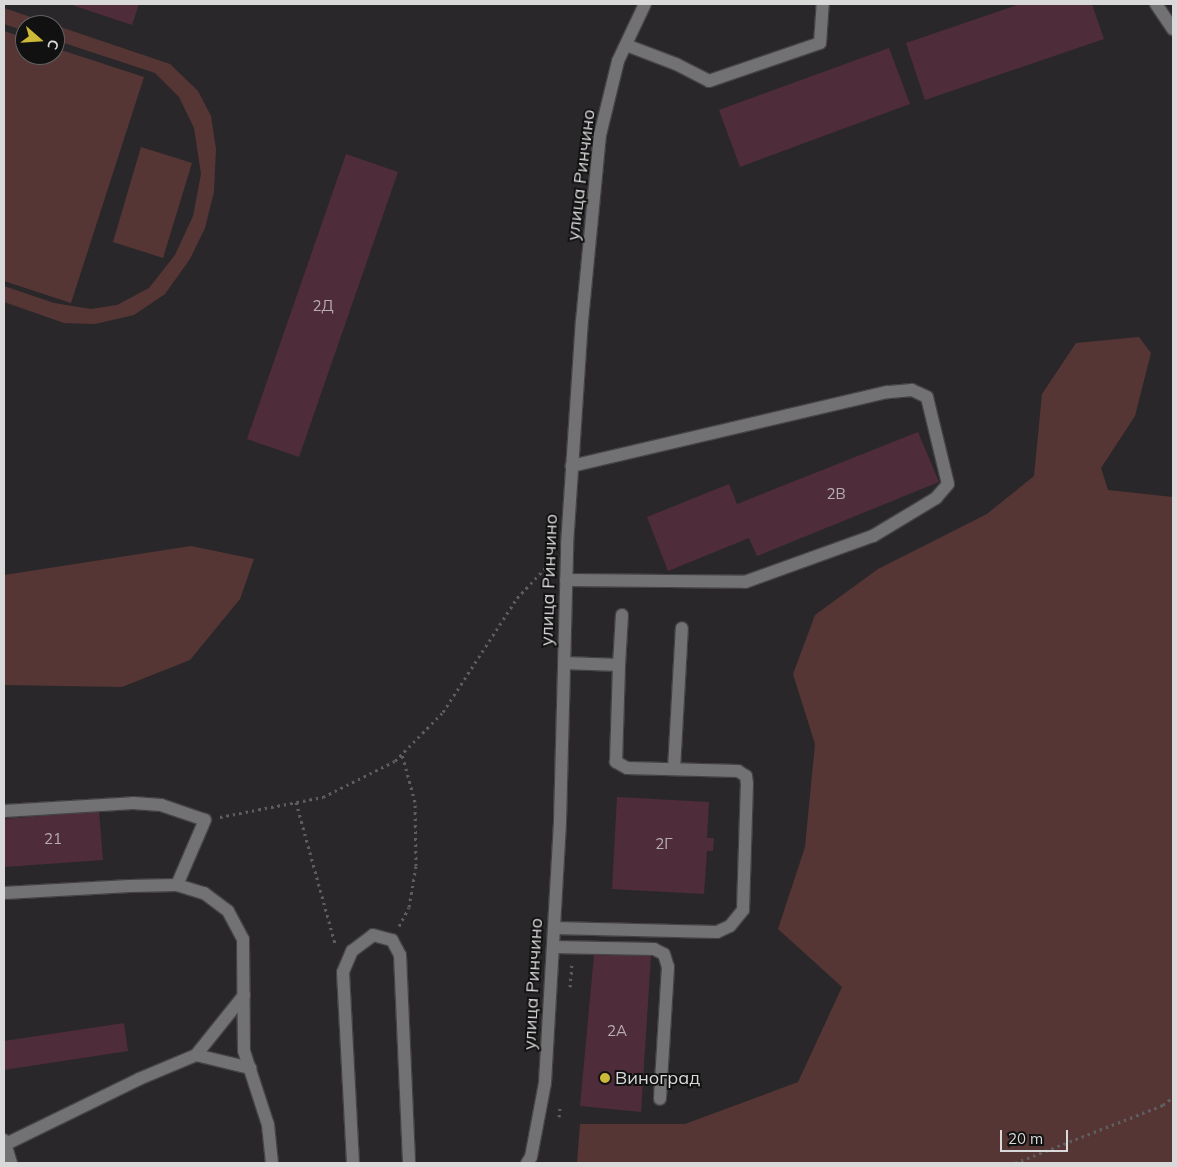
<!DOCTYPE html>
<html>
<head>
<meta charset="utf-8">
<style>
  body { margin:0 }
  #map { position:relative; width:1177px; height:1167px; overflow:hidden; background:#2a272a; font-family:Mulish,sans-serif }
  div>[style] { position:absolute }
  .green>* { inset:0; background:#553635 }
  .building>* { inset:0; background:#4f2c3a }
  .path>* { height:3px; margin-top:-1.5px; transform-origin:0; background:repeating-linear-gradient(90deg,#5f5d5f 0 2.5px,transparent 0 6.5px) }
  .roads { filter:drop-shadow(1px 0 #464346) drop-shadow(-1px 0 #464346) drop-shadow(0 1px #464346) drop-shadow(0 -1px #464346) }
  .minor>* { height:12px; margin:-6px; padding:0 6px; transform-origin:6px; border-radius:6px; background:#727173 }
  .dots>* { width:14px; height:14px; translate:-50% -50%; box-sizing:border-box; border:2px solid #121112; border-radius:50% }
  span { translate:-50% -50%; white-space:nowrap; text-align:center; line-height:1.15; -webkit-text-stroke:4px #121112; paint-order:stroke }
  .number-label { font-size:15px; color:#b7aeb2 }
  .number-label span { -webkit-text-stroke-width:0 }
  .street-label { font-size:18px; color:#dad9da }
  .poi-label { font-size:18px; color:#dad9da }
  .left { translate:0 -50%; text-align:left }
  .frame { position:absolute; inset:0; border:5px solid #dad9da; pointer-events:none }
  .north { position:absolute; left:15px; top:15px; width:50px; height:50px; box-sizing:border-box; background:#121112; border:1px solid #626162; border-radius:50%; rotate:109deg; font-size:14px; font-weight:700; line-height:20px; text-align:center; color:#dad9da }
  .north::after { content:''; display:block; margin:auto; width:18px; height:22px; background:#cdb938; clip-path:polygon(50% 0,100% 100%,50% 72%,0 100%) }
  .scale { position:absolute; left:1000px; top:1130px; width:68px; height:22px; box-sizing:border-box; border:2px solid #dad9da; border-top:0; padding-left:6px; font-size:15px; line-height:18px; white-space:nowrap; color:#dad9da; -webkit-text-stroke:4px #121112; paint-order:stroke }
</style>
</head>
<body>
<div id="map">
  <div class="green">
    <i style="clip-path:polygon(4px 8px,170px 64px,198px 91px,211px 116px,216px 149px,214px 192px,205px 228px,190px 259px,165px 294px,134px 315px,95px 324px,64px 323px,4px 302px,4px 286px,54px 303px,91px 309px,117px 305px,149px 288px,175px 255px,193px 216px,201px 174px,194px 128px,179px 97px,155px 73px,55px 40px,55px 25px,25px 25px,25px 31px,4px 24px)"></i>
    <i style="clip-path:polygon(4px 31px,25px 38px,25px 55px,55px 55px,55px 48px,144px 77px,71px 303px,4px 281px)"></i>
    <i style="clip-path:polygon(141px 147px,192px 163px,163px 258px,113px 242px)"></i>
    <i style="clip-path:polygon(1139px 337px,1151px 353px,1135px 416px,1101px 468px,1108px 490px,1173px 497px,1173px 1163px,577px 1163px,580px 1124px,685px 1124px,798px 1082px,842px 987px,778px 929px,805px 847px,815px 744px,793px 674px,815px 615px,878px 569px,987px 514px,1034px 476px,1042px 394px,1076px 343px)"></i>
    <i style="clip-path:polygon(191px 546px,254px 559px,240px 599px,190px 660px,122px 687px,4px 685px,4px 575px)"></i>
  </div>
  <div class="building">
    <i style="clip-path:polygon(69px 4px,139px 4px,132px 25px)"></i>
    <i style="clip-path:polygon(1020px 4px,1092px 4px,1104px 39px,925px 100px,906px 43px)"></i>
    <i style="clip-path:polygon(889px 48px,910px 104px,740px 167px,719px 110px)"></i>
    <i style="clip-path:polygon(346px 154px,398px 172px,299px 457px,247px 439px)"></i>
    <i style="clip-path:polygon(918px 432px,939px 482px,757px 556px,749px 538px,668px 571px,647px 517px,729px 484px,737px 504px)"></i>
    <i style="clip-path:polygon(617px 797px,709px 802px,707px 838px,714px 838px,713px 851px,707px 851px,704px 894px,612px 889px)"></i>
    <i style="clip-path:polygon(99px 811px,103px 860px,4px 867px,4px 819px)"></i>
    <i style="clip-path:polygon(594px 955px,651px 956px,641px 1112px,580px 1106px)"></i>
    <i style="clip-path:polygon(124px 1023px,128px 1051px,4px 1070px,4px 1041px)"></i>
  </div>
  <div class="path">
    <i style="left:296px;top:802px;width:147px;rotate:74.6deg"></i>
    <i style="left:220px;top:817px;width:105px;rotate:-11deg"></i>
    <i style="left:323px;top:797px;width:80px;rotate:-26.6deg"></i>
    <i style="left:395px;top:761px;width:69px;rotate:-45.6deg"></i>
    <i style="left:443px;top:712px;width:136px;rotate:-57deg"></i>
    <i style="left:517px;top:598px;width:47px;rotate:-46.7deg"></i>
    <i style="left:399px;top:926px;width:21px;rotate:-62deg"></i>
    <i style="left:409px;top:907px;width:42px;rotate:-80.3deg"></i>
    <i style="left:416px;top:866px;width:64px;rotate:-90.9deg"></i>
    <i style="left:415px;top:802px;width:50px;rotate:-105.2deg"></i>
    <i style="left:570px;top:987px;width:23px;rotate:-85deg"></i>
    <i style="left:559px;top:1117px;width:9px;rotate:-84deg"></i>
    <i style="left:1015px;top:1163px;width:159px;rotate:-21.4deg"></i>
    <i style="left:1163px;top:1105px;width:13px;rotate:-39deg"></i>
  </div>
  <div class="roads">
    <div class="minor">
      <i style="left:1156px;top:4px;width:30px;rotate:56deg"></i>
      <i style="left:626px;top:45px;width:53px;rotate:20.8deg"></i>
      <i style="left:676px;top:64px;width:37px;rotate:27deg"></i>
      <i style="left:709px;top:81px;width:117px;rotate:-18.9deg"></i>
      <i style="left:820px;top:43px;width:39px;rotate:-86deg"></i>
      <i style="left:566px;top:580px;width:179px;rotate:0.6deg"></i>
      <i style="left:745px;top:582px;width:136px;rotate:-19.8deg"></i>
      <i style="left:873px;top:536px;width:74px;rotate:-31.1deg"></i>
      <i style="left:936px;top:498px;width:18px;rotate:-49deg"></i>
      <i style="left:948px;top:484px;width:89px;rotate:-103.6deg"></i>
      <i style="left:927px;top:397px;width:17px;rotate:-155deg"></i>
      <i style="left:912px;top:390px;width:25px;rotate:175deg"></i>
      <i style="left:887px;top:392px;width:324px;rotate:166.8deg"></i>
      <i style="left:619px;top:665px;width:50px;rotate:-86.6deg"></i>
      <i style="left:674px;top:769px;width:141px;rotate:-86.8deg"></i>
      <i style="left:4px;top:811px;width:129px;rotate:-3.5deg"></i>
      <i style="left:133px;top:803px;width:28px;rotate:4deg"></i>
      <i style="left:161px;top:805px;width:46px;rotate:18.8deg"></i>
      <i style="left:205px;top:820px;width:71px;rotate:113.3deg"></i>
      <i style="left:4px;top:893px;width:126px;rotate:-3.2deg"></i>
      <i style="left:130px;top:886px;width:47px;rotate:-1.2deg"></i>
      <i style="left:177px;top:885px;width:28px;rotate:17deg"></i>
      <i style="left:204px;top:893px;width:30px;rotate:37deg"></i>
      <i style="left:228px;top:911px;width:32px;rotate:62deg"></i>
      <i style="left:243px;top:939px;width:112px;rotate:89.5deg"></i>
      <i style="left:244px;top:1051px;width:78px;rotate:72deg"></i>
      <i style="left:268px;top:1125px;width:38px;rotate:84deg"></i>
      <i style="left:554px;top:928px;width:163px;rotate:1.4deg"></i>
      <i style="left:717px;top:932px;width:14px;rotate:-25deg"></i>
      <i style="left:730px;top:926px;width:21px;rotate:-51deg"></i>
      <i style="left:743px;top:910px;width:126px;rotate:-88.2deg"></i>
      <i style="left:747px;top:784px;width:8px;rotate:-97deg"></i>
      <i style="left:746px;top:776px;width:9px;rotate:-148deg"></i>
      <i style="left:738px;top:771px;width:111px;rotate:-178.5deg"></i>
      <i style="left:627px;top:768px;width:13px;rotate:-151deg"></i>
      <i style="left:616px;top:762px;width:97px;rotate:-88.2deg"></i>
      <i style="left:619px;top:665px;width:55px;rotate:-177.9deg"></i>
      <i style="left:553px;top:947px;width:101px;rotate:1.1deg"></i>
      <i style="left:654px;top:949px;width:11px;rotate:27deg"></i>
      <i style="left:664px;top:954px;width:14px;rotate:73deg"></i>
      <i style="left:668px;top:967px;width:132px;rotate:93.5deg"></i>
      <i style="left:196px;top:1055px;width:77px;rotate:-51.3deg"></i>
      <i style="left:4px;top:1140px;width:24px;rotate:73deg"></i>
      <i style="left:6px;top:1144px;width:148px;rotate:-26deg"></i>
      <i style="left:139px;top:1079px;width:62px;rotate:-22.8deg"></i>
      <i style="left:196px;top:1055px;width:56px;rotate:13.5deg"></i>
      <i style="left:353px;top:1163px;width:191px;rotate:-93deg"></i>
      <i style="left:343px;top:972px;width:23px;rotate:-67deg"></i>
      <i style="left:352px;top:951px;width:26px;rotate:-37deg"></i>
      <i style="left:373px;top:935px;width:20px;rotate:15deg"></i>
      <i style="left:392px;top:940px;width:17px;rotate:62deg"></i>
      <i style="left:400px;top:955px;width:208px;rotate:87.5deg"></i>
      <i style="left:527px;top:1163px;width:7px;rotate:-56deg"></i>
      <i style="left:531px;top:1157px;width:75px;rotate:-79.3deg"></i>
      <i style="left:545px;top:1083px;width:262px;rotate:-86.7deg"></i>
      <i style="left:560px;top:821px;width:276px;rotate:-88.5deg"></i>
      <i style="left:567px;top:545px;width:225px;rotate:-86.2deg"></i>
      <i style="left:582px;top:321px;width:187px;rotate:-84.5deg"></i>
      <i style="left:600px;top:135px;width:76px;rotate:-76.3deg"></i>
      <i style="left:618px;top:61px;width:63px;rotate:-64.7deg"></i>
    </div>
  </div>
  <div class="dots">
    <i style="left:605px;top:1078px;background:#cdb938"></i>
  </div>
  <div class="number-label">
    <span style="left:323px;top:306px">2Д</span>
    <span style="left:836px;top:494px">2В</span>
    <span style="left:53px;top:839px">21</span>
    <span style="left:664px;top:844px">2Г</span>
    <span style="left:617px;top:1031px">2А</span>
  </div>
  <div class="street-label">
    <span style="left:581px;top:175px;rotate:-83deg">улица Ринчино</span>
    <span style="left:549px;top:580px;rotate:-88deg">улица Ринчино</span>
    <span style="left:533px;top:984px;rotate:-87deg">улица Ринчино</span>
  </div>
  <div class="poi-label">
    <span class="left" style="left:615px;top:1078px">Виноград</span>
  </div>
  <div class="frame"></div>
  <div class="north">С</div>
  <div class="scale">20 m</div>
</div>
</body>
</html>
